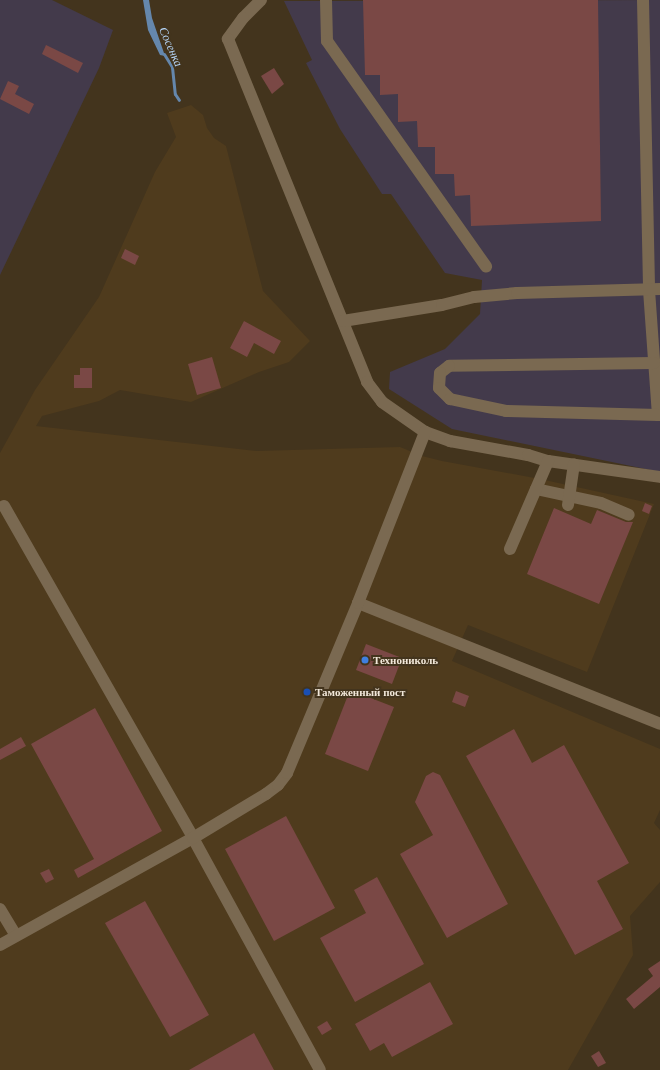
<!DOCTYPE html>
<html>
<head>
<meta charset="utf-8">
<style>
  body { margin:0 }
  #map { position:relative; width:660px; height:1070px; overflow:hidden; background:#43341d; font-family:"Times New Roman",serif }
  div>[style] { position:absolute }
  .commercial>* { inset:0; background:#433a4b }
  .built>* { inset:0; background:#4f3b1d }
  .water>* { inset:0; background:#6587ac }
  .stream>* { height:3px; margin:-1.5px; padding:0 1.5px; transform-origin:1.5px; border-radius:1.5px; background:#6587ac }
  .building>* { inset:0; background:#7a4845 }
  .minor>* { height:12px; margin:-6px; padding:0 6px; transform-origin:6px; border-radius:6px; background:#7a6951 }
  .dots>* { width:11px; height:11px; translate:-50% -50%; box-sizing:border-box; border:2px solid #43341d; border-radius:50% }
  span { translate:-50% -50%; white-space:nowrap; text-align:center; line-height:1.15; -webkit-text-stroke:4px #43341d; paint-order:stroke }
  .poi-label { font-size:11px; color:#f2e8da; font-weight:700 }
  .left { translate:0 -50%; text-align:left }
  .water-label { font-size:12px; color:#b7d7fa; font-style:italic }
</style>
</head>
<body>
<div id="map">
  <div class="commercial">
    <i style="clip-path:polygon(0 0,52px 0,113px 30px,99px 68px,0 275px)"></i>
    <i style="clip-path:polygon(660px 0,660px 472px,452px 429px,389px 389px,390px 372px,445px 349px,480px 314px,482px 280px,445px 273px,391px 194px,382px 194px,340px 129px,306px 63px,312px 60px,284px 1px)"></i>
  </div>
  <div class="built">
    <i style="clip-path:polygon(191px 105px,203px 115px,207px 128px,214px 138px,226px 146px,263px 291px,310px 341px,289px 362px,259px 372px,191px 402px,120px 390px,99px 401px,42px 416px,36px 426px,257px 451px,400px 447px,422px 456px,442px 461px,540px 479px,654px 504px,587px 672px,468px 625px,452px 661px,660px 749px,660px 810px,654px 823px,660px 830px,660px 882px,630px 916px,633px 955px,568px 1070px,0 1070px,0 453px,35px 390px,99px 297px,155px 172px,176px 137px,167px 113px)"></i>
  </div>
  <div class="water">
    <i style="clip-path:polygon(143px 0,149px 0,152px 18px,165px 56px,160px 55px,148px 30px)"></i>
  </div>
  <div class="stream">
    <i style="left:164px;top:54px;width:15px;rotate:58deg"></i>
    <i style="left:172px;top:67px;width:27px;rotate:84deg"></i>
    <i style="left:175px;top:94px;width:7px;rotate:56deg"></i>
  </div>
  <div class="building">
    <i style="clip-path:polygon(363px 0,598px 0,601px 221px,471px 226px,470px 195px,455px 196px,454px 174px,435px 174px,435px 147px,418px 147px,417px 121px,398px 122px,398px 94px,380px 95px,380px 75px,365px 75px)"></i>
    <i style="clip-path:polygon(46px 45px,83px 63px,78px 73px,42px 54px)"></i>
    <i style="clip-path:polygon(274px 68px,284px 84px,272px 94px,261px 76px)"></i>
    <i style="clip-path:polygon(8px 81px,19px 86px,15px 94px,34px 104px,29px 114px,0 99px)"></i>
    <i style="clip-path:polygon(125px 249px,139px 256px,135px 265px,121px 258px)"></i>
    <i style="clip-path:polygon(244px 321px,281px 341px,274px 354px,254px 343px,247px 357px,230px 348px)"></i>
    <i style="clip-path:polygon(212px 357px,221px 388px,197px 395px,188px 364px)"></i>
    <i style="clip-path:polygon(80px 368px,92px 368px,92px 388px,74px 388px,74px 375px,80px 375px)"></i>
    <i style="clip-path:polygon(645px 503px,652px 506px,649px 514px,642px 511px)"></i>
    <i style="clip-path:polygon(554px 508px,591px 524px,597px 510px,626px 522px,633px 522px,599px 604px,527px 574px)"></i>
    <i style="clip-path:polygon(366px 644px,402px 658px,392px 684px,356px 670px)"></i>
    <i style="clip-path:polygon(350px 690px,394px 707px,368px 771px,325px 754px)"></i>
    <i style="clip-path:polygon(456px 691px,469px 696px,465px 707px,452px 702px)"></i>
    <i style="clip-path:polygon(95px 708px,162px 831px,78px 878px,74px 870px,94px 859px,31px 744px)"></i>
    <i style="clip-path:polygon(514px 729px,532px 763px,564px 745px,629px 863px,597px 881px,623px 929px,575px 955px,466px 756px)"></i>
    <i style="clip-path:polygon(21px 737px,26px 746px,0 760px,0 749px)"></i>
    <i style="clip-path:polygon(433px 772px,440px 775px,508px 904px,447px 938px,400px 854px,433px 835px,415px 802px,426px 776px)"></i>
    <i style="clip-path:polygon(286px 816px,335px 908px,274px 941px,225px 849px)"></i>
    <i style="clip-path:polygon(49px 869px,54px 879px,46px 883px,40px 873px)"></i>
    <i style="clip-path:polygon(377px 877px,424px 964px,355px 1002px,320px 938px,366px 913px,354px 890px)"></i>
    <i style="clip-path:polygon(145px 901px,209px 1015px,170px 1037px,105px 923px)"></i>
    <i style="clip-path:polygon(660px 961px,660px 987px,634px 1009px,626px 999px,653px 976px,648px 969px)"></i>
    <i style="clip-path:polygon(430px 982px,453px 1024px,392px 1057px,384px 1043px,370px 1051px,355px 1024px)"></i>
    <i style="clip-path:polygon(327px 1021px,332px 1029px,322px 1035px,317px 1027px)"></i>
    <i style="clip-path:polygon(254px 1033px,274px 1070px,189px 1070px)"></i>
    <i style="clip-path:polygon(599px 1051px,606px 1063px,598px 1067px,591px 1056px)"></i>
  </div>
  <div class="minor">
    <i style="left:261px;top:0;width:25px;rotate:135deg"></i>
    <i style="left:243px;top:18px;width:26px;rotate:126deg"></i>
    <i style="left:228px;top:39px;width:370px;rotate:67.9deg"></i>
    <i style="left:367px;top:382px;width:25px;rotate:53deg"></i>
    <i style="left:382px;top:402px;width:52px;rotate:34.9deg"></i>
    <i style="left:425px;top:432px;width:27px;rotate:20deg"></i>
    <i style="left:450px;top:441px;width:79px;rotate:10.2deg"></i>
    <i style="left:528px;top:455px;width:21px;rotate:17deg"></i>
    <i style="left:548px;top:461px;width:113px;rotate:8.1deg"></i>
    <i style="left:326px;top:0;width:41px;rotate:88.6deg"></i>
    <i style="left:327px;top:41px;width:276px;rotate:54.8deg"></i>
    <i style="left:643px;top:0;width:290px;rotate:88.8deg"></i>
    <i style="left:649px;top:290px;width:125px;rotate:85.9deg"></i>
    <i style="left:658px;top:415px;width:2px"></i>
    <i style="left:343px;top:321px;width:100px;rotate:-9.2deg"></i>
    <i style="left:442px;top:305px;width:33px;rotate:-14deg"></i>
    <i style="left:474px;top:297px;width:43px;rotate:-5.3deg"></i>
    <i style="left:517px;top:293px;width:143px;rotate:-1.6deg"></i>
    <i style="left:654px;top:363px;width:205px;rotate:179.2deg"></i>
    <i style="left:449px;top:366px;width:11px;rotate:142deg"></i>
    <i style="left:440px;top:373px;width:15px;rotate:94deg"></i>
    <i style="left:439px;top:388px;width:16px;rotate:45deg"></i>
    <i style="left:450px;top:399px;width:57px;rotate:12.1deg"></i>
    <i style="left:506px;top:411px;width:152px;rotate:1.5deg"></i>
    <i style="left:536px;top:489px;width:66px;rotate:12.2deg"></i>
    <i style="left:601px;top:503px;width:30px;rotate:23deg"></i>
    <i style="left:568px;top:505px;width:41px;rotate:-81.7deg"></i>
    <i style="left:4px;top:506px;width:382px;rotate:60.3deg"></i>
    <i style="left:193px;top:838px;width:264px;rotate:61.3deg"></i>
    <i style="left:510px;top:549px;width:96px;rotate:-66.6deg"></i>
    <i style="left:358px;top:603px;width:325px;rotate:21.8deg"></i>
    <i style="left:0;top:909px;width:31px;rotate:59deg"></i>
    <i style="left:0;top:945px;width:221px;rotate:-29deg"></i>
    <i style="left:193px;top:838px;width:85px;rotate:-31.1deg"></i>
    <i style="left:266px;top:794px;width:15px;rotate:-37deg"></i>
    <i style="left:278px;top:785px;width:15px;rotate:-53deg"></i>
    <i style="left:287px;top:773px;width:184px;rotate:-67.3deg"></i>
    <i style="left:358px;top:603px;width:184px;rotate:-68.6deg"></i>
  </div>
  <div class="dots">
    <i style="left:365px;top:660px;background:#3f7fe0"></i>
    <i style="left:307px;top:692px;background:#1a4fb4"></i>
  </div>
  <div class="poi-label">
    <span class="left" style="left:373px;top:660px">Технониколь</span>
    <span class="left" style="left:315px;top:692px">Таможенный пост</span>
  </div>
  <div class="water-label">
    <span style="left:170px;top:47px;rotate:66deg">Сосенка</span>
  </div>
</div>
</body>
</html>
